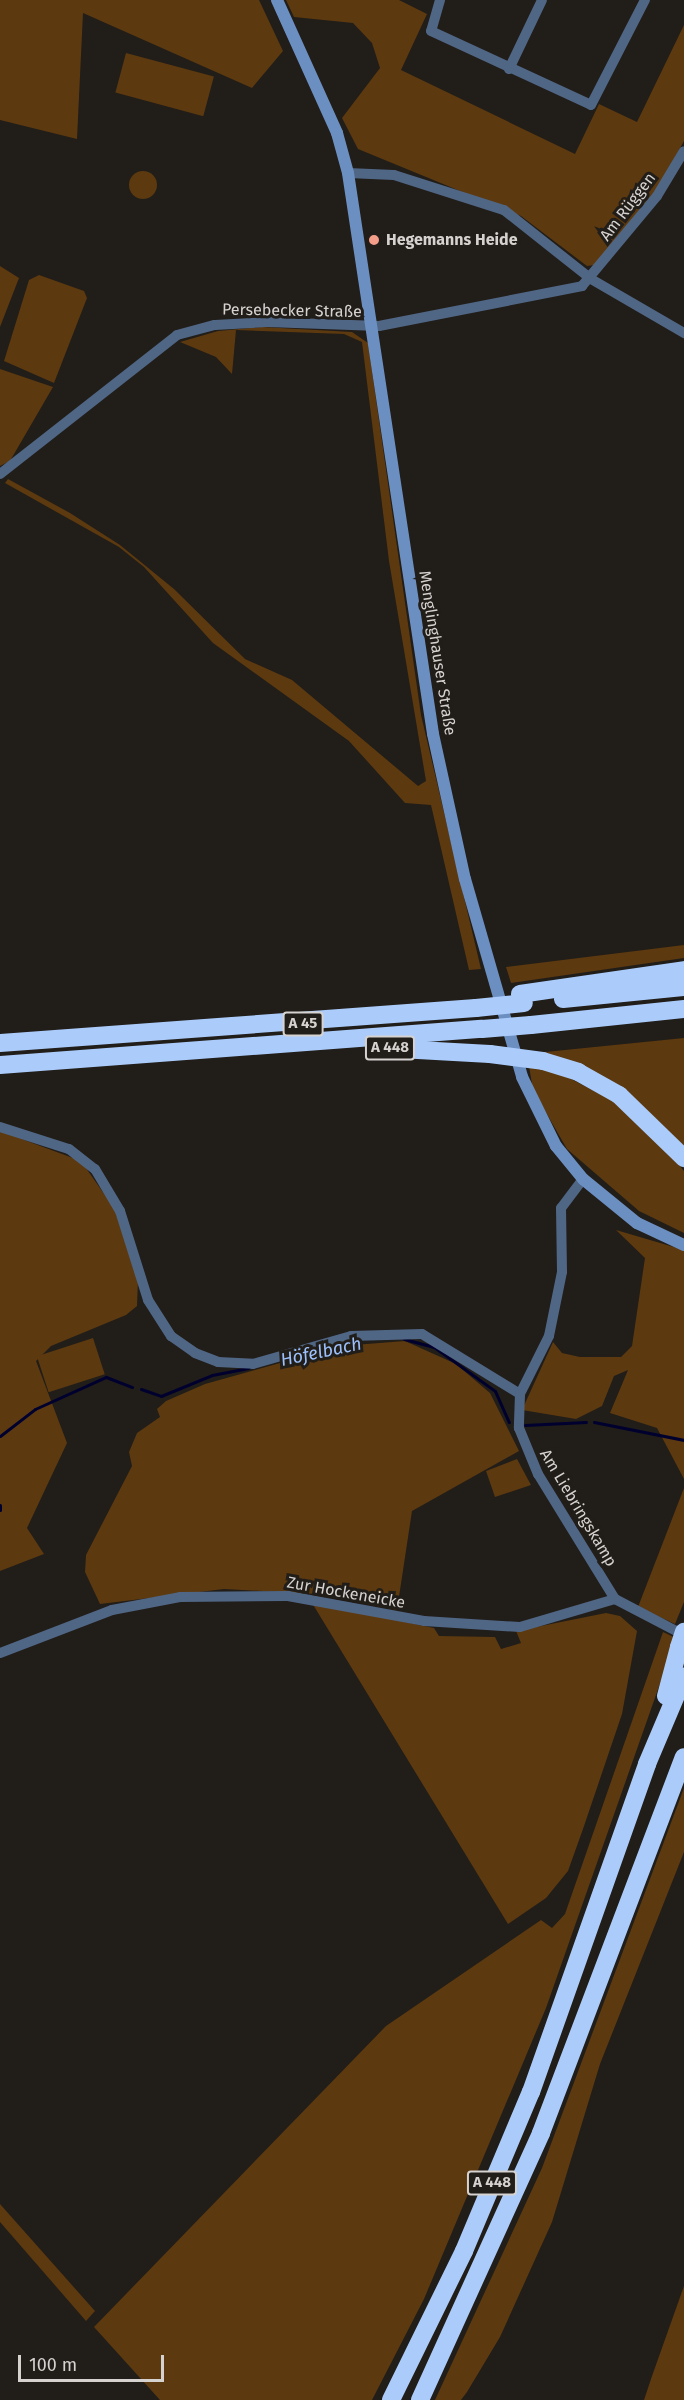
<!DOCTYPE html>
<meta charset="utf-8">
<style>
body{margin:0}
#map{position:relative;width:684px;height:2400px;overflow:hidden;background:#211d19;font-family:"Fira Sans",sans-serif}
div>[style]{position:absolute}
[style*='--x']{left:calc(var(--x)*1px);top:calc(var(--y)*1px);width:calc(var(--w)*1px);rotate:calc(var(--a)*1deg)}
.green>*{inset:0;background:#5c390f;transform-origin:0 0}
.round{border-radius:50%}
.stream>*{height:3px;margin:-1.5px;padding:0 1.5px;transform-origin:1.5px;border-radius:1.5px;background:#00002e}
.street>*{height:10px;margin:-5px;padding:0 5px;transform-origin:5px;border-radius:5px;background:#506685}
.secondary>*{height:12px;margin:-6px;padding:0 6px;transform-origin:6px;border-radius:6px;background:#6c8fc2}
.highway>*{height:18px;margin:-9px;padding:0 9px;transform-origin:9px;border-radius:9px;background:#abccfb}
.highway-bridge>*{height:18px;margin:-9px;padding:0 9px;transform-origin:9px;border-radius:9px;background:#abccfb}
.dots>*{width:16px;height:16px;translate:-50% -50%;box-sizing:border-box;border:3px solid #211d19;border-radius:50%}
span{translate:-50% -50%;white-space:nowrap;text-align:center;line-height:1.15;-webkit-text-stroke:6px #211d19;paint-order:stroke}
.shield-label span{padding:2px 4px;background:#211d19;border:2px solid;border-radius:4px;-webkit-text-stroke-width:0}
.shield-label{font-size:15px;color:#d5d2d0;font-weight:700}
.street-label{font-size:16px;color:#d5d2d0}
.poi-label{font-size:16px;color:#d5d2d0;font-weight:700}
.left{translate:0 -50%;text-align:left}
.water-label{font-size:18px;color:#9cc0fc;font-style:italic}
.scale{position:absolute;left:18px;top:2355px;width:146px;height:27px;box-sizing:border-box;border:3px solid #d5d2d0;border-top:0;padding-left:8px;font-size:18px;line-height:21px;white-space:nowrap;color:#d5d2d0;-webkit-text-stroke:4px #211d19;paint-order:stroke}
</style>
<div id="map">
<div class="green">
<div style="clip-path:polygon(0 0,259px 0,283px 51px,252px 88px,83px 13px,77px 139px,0 120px)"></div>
<div style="clip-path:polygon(286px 0,399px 0,427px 14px,401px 70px,575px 154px,599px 104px,637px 122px,684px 25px,684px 141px,659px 186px,595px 265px,587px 266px,521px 216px,358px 149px,342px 118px,380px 68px,372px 43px,353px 23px,294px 17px)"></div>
<div style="left:126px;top:53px;width:91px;height:41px;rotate:15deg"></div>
<div class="round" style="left:129px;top:171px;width:28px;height:28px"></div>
<div style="clip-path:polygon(0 266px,19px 278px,0 327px)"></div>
<div style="clip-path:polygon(39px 275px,84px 291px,87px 298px,54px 383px,4px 361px,29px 280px)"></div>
<div style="clip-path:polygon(262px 327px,352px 332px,368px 343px,421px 715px,481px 969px,469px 970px,431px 805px,405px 803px,349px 741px,213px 643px,144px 567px,119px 547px,5px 483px,8px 479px,70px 513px,120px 545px,174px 589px,245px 659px,292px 680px,418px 786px,426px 781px,389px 561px,362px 342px,344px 334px,236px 330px,232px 374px,216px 357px,180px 342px,218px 331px)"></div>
<div style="clip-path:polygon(0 369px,53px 387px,10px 461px,0 466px)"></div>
<div style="clip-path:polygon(684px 945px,684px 958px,511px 983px,506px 967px)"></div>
<div style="clip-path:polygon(684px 1038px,684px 1147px,621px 1088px,535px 1053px)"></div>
<div style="clip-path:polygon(529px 1066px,560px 1073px,626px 1108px,655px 1135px,684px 1171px,684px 1233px,639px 1211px,567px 1149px,533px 1090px)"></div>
<div style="clip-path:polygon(0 1131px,81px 1161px,114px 1208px,138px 1280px,137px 1306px,126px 1315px,51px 1346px,36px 1361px,67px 1443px,27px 1528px,44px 1554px,0 1571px)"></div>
<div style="clip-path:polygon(616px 1230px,684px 1250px,684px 1479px,657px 1428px,610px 1413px,628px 1370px,614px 1376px,602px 1406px,576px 1419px,522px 1410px,553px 1342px,562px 1353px,580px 1357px,621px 1357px,632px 1346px,645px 1258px)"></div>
<div style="left:93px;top:1338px;width:38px;height:59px;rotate:72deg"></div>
<div style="clip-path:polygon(405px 1341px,456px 1364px,490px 1393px,519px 1451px,412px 1511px,397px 1610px,317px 1594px,224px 1589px,100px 1604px,85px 1572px,86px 1555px,132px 1466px,129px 1452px,137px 1433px,160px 1417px,157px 1409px,166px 1401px,205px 1384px,341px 1346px)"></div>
<div style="clip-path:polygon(517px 1459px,531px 1485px,495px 1497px,486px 1471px)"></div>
<div style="clip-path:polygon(684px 1488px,684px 1602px,675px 1624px,638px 1607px)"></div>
<div style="clip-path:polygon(312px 1603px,434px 1628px,439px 1636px,495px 1637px,501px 1649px,521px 1643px,516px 1631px,606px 1613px,620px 1616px,637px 1631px,622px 1714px,583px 1829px,568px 1871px,546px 1898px,508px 1924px)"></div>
<div style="clip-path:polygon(663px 1632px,676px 1638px,546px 2008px,424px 2299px,372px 2400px,160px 2400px,94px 2327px,386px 2026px,541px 1920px,552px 1928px,565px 1914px)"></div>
<div style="clip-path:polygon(684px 1788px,684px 1852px,600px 2064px,552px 2222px,500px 2337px,467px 2392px,461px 2400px,435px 2400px,542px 2168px)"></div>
<div style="clip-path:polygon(0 2204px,95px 2311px,86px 2321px,0 2222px)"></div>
<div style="clip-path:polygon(684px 2286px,684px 2400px,644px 2400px,652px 2376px)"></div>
</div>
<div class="stream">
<div style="--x:404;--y:1339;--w:31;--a:15"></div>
<div style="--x:434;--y:1347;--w:75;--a:35.8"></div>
<div style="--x:495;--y:1391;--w:34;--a:66"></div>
<div style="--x:344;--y:1343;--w:15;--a:-8"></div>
<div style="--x:141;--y:1389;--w:21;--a:19"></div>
<div style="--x:161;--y:1396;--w:55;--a:-22.4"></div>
<div style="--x:212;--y:1375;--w:37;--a:-11"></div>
<div style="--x:594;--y:1422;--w:92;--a:11.3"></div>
<div style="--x:525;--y:1425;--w:61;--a:-2.8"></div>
<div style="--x:0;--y:1436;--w:44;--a:-37.6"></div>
<div style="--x:35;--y:1409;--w:78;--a:-24.3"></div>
<div style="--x:106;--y:1377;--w:28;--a:21"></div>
<div style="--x:0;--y:1505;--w:5;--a:90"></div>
</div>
<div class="street">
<div style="--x:440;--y:0;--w:32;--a:106"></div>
<div style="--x:431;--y:31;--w:176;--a:24.8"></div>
<div style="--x:591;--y:105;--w:118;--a:-62.8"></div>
<div style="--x:509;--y:69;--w:76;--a:-64.4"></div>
<div style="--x:348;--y:173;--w:46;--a:2.5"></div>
<div style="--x:394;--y:175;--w:115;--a:17.7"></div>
<div style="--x:504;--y:210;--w:111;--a:38.4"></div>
<div style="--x:591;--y:279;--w:108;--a:30.1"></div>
<div style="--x:0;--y:474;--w:225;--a:-38.1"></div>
<div style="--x:177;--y:335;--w:39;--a:-15"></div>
<div style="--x:215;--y:325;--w:52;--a:-3.3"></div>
<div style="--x:267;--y:322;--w:112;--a:2"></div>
<div style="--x:379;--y:326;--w:207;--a:-11.1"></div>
<div style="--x:582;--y:286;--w:117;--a:-50.2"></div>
<div style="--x:657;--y:196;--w:52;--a:-59"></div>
<div style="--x:0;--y:1127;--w:72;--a:17.7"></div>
<div style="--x:69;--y:1149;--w:33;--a:38"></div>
<div style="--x:95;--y:1169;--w:49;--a:59.2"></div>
<div style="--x:120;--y:1211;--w:93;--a:72.5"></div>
<div style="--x:148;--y:1300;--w:43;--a:57.4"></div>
<div style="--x:171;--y:1336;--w:29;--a:35"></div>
<div style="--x:195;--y:1353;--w:25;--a:21"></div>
<div style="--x:218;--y:1362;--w:35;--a:3"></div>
<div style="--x:253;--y:1364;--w:102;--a:-15.9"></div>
<div style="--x:351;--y:1336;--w:71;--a:-1.6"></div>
<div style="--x:422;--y:1334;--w:115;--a:31.5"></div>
<div style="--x:583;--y:1179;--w:36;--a:127"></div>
<div style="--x:561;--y:1208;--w:64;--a:89.1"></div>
<div style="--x:562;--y:1272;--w:65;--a:101.5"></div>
<div style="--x:549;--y:1336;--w:65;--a:116.6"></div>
<div style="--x:520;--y:1394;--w:34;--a:92"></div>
<div style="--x:519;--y:1428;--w:50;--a:67.6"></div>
<div style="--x:538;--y:1474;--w:147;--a:58.4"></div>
<div style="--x:615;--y:1599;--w:78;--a:27.6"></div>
<div style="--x:0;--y:1653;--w:120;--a:-21"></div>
<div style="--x:112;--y:1610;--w:69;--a:-10.8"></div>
<div style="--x:180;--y:1597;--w:108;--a:-0.5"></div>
<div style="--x:288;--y:1596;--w:138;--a:10.4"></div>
<div style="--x:424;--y:1621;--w:96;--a:3.6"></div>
<div style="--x:520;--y:1627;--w:99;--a:-16.4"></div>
</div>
<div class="secondary">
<div style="--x:277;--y:0;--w:146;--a:65.7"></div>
<div style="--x:337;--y:133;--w:41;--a:74.6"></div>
<div style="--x:348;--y:173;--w:567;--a:81.38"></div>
<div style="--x:433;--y:734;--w:148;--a:77.6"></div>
<div style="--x:465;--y:879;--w:206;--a:73.9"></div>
<div style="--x:522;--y:1077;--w:77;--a:63.8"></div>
<div style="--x:556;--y:1146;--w:43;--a:50.7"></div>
<div style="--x:583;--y:1179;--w:70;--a:39.2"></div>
<div style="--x:637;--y:1223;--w:52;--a:25.1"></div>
</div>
<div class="highway">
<div style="--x:520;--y:994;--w:166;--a:-8.3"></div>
<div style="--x:563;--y:999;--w:122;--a:-5.7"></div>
<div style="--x:531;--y:1025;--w:154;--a:-6"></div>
<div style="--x:0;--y:1043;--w:477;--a:-4.2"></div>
<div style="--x:382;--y:1048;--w:108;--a:3.2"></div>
<div style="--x:543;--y:1061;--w:37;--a:17"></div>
<div style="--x:578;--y:1072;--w:47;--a:29.3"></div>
<div style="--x:619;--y:1095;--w:91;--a:44.1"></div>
<div style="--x:0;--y:1065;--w:483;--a:-4.3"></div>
<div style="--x:666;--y:1696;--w:51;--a:-75.1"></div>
<div style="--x:391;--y:2400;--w:166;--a:-63.9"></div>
<div style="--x:464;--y:2251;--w:173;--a:-67.2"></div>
<div style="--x:531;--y:2092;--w:348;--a:-70.5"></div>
<div style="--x:647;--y:1764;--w:95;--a:-67"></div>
<div style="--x:420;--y:2400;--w:293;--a:-65.6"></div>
<div style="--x:541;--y:2133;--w:402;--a:-69.2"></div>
</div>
<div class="highway-bridge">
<div style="--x:476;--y:1008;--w:48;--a:-5.9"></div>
<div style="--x:482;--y:1029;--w:49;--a:-4.7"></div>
<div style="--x:490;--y:1054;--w:53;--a:7.5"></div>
<div style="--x:679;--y:1647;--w:16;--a:-72"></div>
</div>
<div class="dots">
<div style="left:374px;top:240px;background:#f49e8a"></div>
</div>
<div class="shield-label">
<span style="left:303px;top:1024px">A 45</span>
<span style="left:390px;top:1048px">A 448</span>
<span style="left:492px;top:2183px">A 448</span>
</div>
<div class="street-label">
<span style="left:628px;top:207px;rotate:-53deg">Am Rüggen</span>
<span style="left:292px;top:311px;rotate:1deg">Persebecker Straße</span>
<span style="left:437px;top:653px;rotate:81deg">Menglinghauser Straße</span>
<span style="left:578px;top:1508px;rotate:59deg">Am Liebringskamp</span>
<span style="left:346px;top:1593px;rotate:10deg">Zur Hockeneicke</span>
</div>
<div class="poi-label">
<span class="left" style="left:386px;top:240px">Hegemanns Heide</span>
</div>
<div class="water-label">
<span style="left:321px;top:1352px;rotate:-12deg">Höfelbach</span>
</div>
<div class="scale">100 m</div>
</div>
